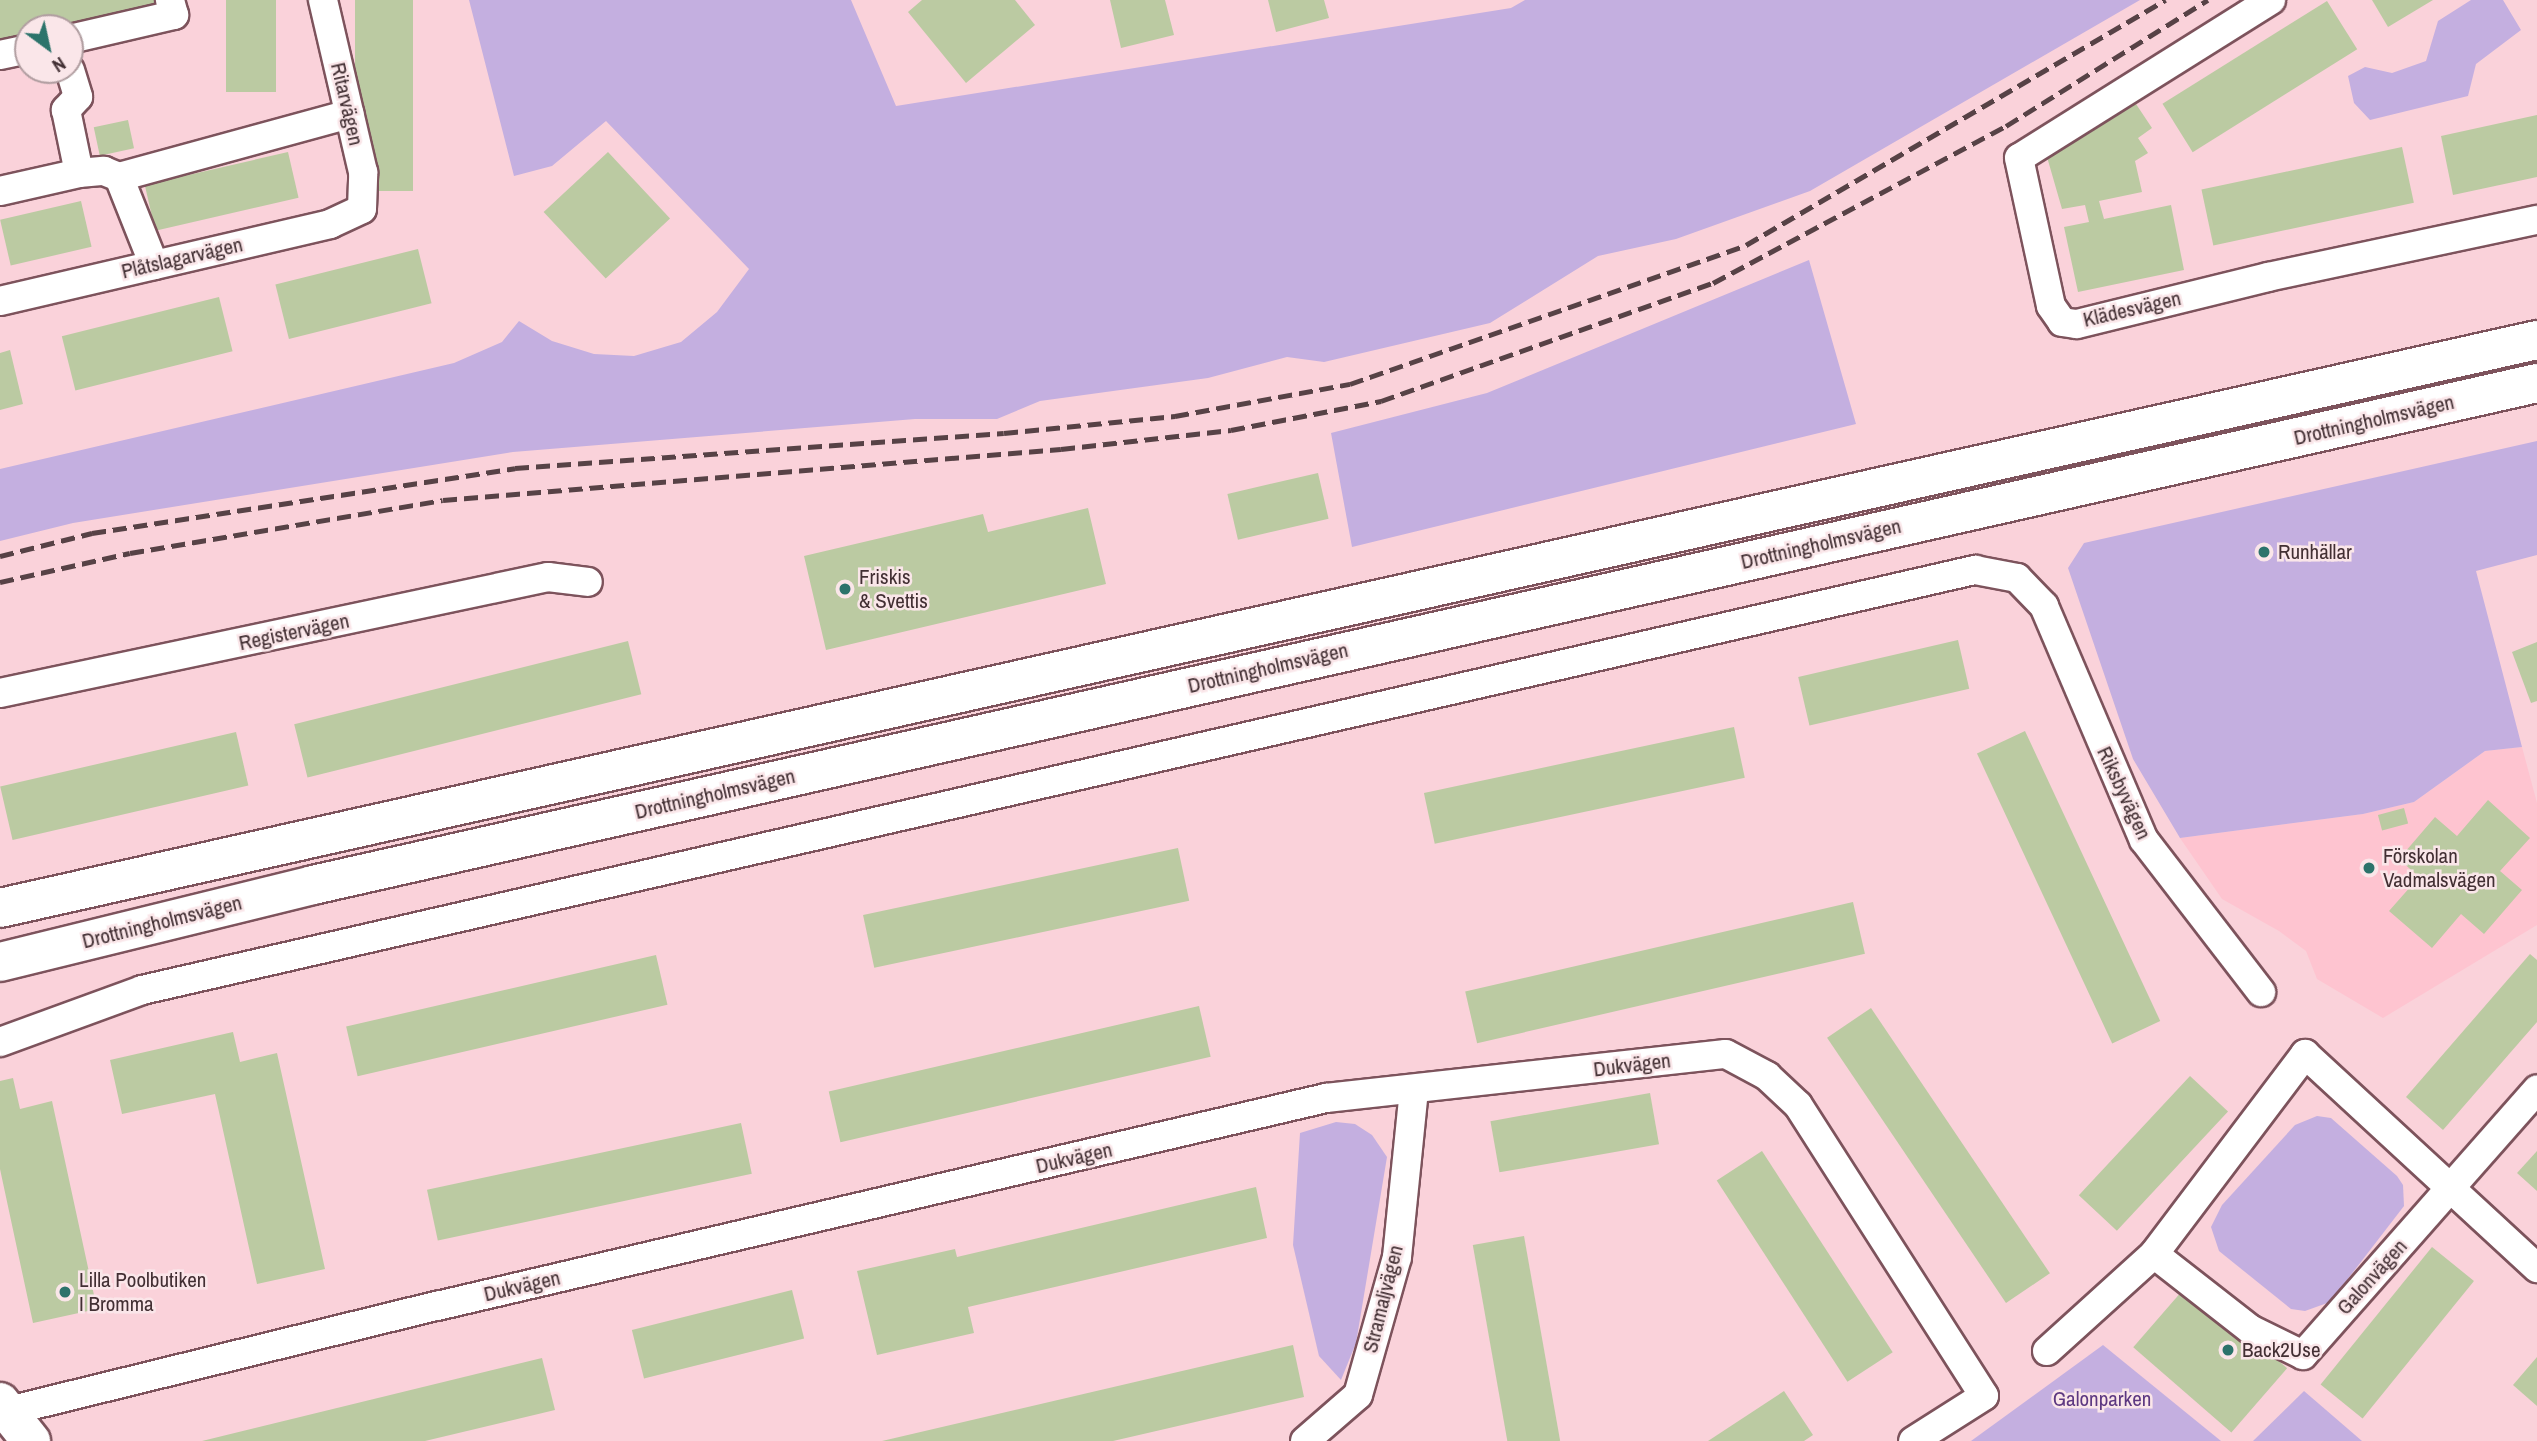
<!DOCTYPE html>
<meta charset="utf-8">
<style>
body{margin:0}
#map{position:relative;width:2537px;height:1441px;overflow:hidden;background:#fad2da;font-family:"Archivo Narrow",sans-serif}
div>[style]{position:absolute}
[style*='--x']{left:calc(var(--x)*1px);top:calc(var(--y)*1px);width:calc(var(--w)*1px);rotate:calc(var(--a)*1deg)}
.built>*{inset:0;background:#fec4d0}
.green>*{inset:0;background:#c4afe0}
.building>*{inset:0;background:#bbcaa2;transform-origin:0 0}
.roads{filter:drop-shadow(2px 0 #7d535c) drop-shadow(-2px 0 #7d535c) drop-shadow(0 2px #7d535c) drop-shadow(0 -2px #7d535c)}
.street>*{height:28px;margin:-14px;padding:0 14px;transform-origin:14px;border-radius:14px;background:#fff}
.secondary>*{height:38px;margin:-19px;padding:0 19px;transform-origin:19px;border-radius:19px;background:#fff}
.rail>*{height:5px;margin-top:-2.5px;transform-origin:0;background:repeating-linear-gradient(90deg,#574246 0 14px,transparent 0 21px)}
.dots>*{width:19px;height:19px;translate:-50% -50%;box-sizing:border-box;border:4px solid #fae6e9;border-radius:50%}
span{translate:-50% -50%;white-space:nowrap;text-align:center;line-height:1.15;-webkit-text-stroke:5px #fae6e9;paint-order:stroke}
.street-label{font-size:21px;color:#422f33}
.poi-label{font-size:21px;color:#422f33}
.left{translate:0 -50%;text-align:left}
.park-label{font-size:21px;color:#5d3881}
.north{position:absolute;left:14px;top:14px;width:70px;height:70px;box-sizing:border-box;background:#fae6e9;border:2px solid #b09da0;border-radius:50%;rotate:147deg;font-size:19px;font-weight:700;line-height:28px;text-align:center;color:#422f33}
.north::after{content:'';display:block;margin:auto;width:24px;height:32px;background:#2c736b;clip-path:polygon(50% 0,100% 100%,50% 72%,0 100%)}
</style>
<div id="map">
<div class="built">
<div style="clip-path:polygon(2522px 747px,2537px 803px,2537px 925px,2383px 1018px,2317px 979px,2306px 951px,2279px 931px,2222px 899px,2180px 838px,2363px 814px,2414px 802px,2485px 751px)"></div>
</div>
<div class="green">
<div style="clip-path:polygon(469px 0,851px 0,896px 106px,1511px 8px,1525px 0,2140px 0,1810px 191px,1676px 239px,1598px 256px,1490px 323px,1324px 362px,1287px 357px,1208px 378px,1040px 401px,997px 419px,915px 419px,513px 452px,73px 523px,0 541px,0 469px,454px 363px,502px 342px,519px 321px,552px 341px,594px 354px,634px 356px,681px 342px,717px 312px,749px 269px,606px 121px,552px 166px,514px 176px)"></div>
<div style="clip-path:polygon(2471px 0,2503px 0,2521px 30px,2476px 64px,2468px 96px,2370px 120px,2354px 103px,2348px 76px,2365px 67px,2392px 73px,2426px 61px,2438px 21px)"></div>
<div style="clip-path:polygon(1809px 260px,1856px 424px,1352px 547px,1331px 433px,1487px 393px)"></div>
<div style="clip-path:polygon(2537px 441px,2537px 555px,2476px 571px,2522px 747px,2485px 751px,2414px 802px,2363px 814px,2180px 838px,2133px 759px,2068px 568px,2084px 543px)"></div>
<div style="clip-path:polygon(2317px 1116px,2331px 1118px,2397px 1176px,2403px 1185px,2404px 1206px,2330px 1302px,2305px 1311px,2291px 1309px,2219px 1251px,2211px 1227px,2222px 1205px,2295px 1125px)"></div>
<div style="clip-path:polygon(1336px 1122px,1355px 1124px,1372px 1135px,1387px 1157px,1356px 1343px,1341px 1380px,1319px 1356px,1293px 1245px,1300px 1133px)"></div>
<div style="clip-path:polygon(2103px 1345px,2221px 1441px,1971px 1441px)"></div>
<div style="clip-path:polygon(2304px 1391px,2362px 1441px,2253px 1441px)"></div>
</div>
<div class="building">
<div style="clip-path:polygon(0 0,159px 0,160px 4px,62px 28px,28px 28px,28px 36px,0 43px)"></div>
<div style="left:226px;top:0;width:50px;height:92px"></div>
<div style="left:355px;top:0;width:58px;height:191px"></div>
<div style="clip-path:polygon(922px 0,1015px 0,1035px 25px,966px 83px,908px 12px)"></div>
<div style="clip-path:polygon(1110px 0,1165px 0,1174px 35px,1121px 48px)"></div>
<div style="clip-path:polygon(1268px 0,1324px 0,1329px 18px,1276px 32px)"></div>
<div style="clip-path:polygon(2372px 0,2433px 0,2388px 27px)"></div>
<div style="left:2327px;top:1px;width:57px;height:194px;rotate:58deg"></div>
<div style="clip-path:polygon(2136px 104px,2152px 128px,2138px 138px,2148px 153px,2135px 161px,2142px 192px,2099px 201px,2104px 219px,2171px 205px,2184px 270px,2078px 292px,2064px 227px,2089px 222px,2085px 205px,2062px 209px,2047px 157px)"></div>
<div style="clip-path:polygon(2537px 115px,2537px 177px,2453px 195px,2441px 136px)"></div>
<div style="left:128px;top:120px;width:29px;height:35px;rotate:78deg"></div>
<div style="left:2402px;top:147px;width:57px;height:205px;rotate:78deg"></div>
<div style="left:288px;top:152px;width:47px;height:147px;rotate:77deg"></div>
<div style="left:608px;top:152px;width:91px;height:88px;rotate:47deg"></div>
<div style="left:81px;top:201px;width:47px;height:83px;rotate:77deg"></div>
<div style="left:418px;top:249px;width:56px;height:147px;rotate:76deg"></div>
<div style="left:219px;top:297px;width:56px;height:162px;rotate:76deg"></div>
<div style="clip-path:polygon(10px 350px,23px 404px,0 410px,0 353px)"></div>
<div style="left:1318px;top:473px;width:47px;height:93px;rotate:77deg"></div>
<div style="clip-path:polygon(1088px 508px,1106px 584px,826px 650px,804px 556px,983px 514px,988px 532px)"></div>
<div style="left:1958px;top:640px;width:50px;height:164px;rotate:77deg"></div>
<div style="left:628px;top:641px;width:55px;height:344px;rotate:76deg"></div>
<div style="clip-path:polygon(2537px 642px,2537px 701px,2531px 703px,2512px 652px)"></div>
<div style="left:1734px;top:727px;width:52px;height:317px;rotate:78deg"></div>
<div style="left:2025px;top:731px;width:320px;height:53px;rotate:65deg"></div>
<div style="left:236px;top:732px;width:55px;height:242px;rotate:77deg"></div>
<div style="clip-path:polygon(2488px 800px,2530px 838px,2500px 871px,2522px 890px,2484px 934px,2461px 914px,2432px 948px,2389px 911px,2419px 877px,2399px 859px,2435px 817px,2457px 836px)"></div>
<div style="left:2404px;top:808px;width:16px;height:27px;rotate:75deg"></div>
<div style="left:1178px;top:848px;width:54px;height:322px;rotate:78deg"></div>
<div style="left:1853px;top:902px;width:53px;height:398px;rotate:77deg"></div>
<div style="clip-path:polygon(2530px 954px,2537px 960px,2537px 1022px,2443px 1130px,2406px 1097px)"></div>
<div style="left:656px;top:955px;width:51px;height:318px;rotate:77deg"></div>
<div style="left:1199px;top:1006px;width:52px;height:380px;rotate:77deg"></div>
<div style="left:1871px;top:1008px;width:320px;height:53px;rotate:56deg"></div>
<div style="clip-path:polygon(233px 1032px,240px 1062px,277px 1053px,325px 1269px,257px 1284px,215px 1094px,122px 1114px,110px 1060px)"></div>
<div style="left:2190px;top:1076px;width:52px;height:163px;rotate:43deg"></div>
<div style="clip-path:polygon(13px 1078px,20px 1109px,52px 1101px,97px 1309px,33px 1323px,0 1169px,0 1081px)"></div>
<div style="left:1650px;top:1093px;width:52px;height:162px;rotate:80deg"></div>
<div style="left:741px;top:1123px;width:52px;height:321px;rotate:78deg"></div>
<div style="left:1762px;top:1151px;width:240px;height:54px;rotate:57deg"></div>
<div style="clip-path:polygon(2537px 1151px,2537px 1191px,2517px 1173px)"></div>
<div style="clip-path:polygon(1256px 1187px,1267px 1238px,968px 1307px,974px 1333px,877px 1355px,857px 1271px,955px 1249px,957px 1257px)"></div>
<div style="left:1524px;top:1236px;width:208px;height:52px;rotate:80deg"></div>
<div style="left:2432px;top:1247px;width:54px;height:177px;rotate:39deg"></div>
<div style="left:2189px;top:1283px;width:130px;height:85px;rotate:41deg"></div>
<div style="left:792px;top:1290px;width:50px;height:165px;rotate:76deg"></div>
<div style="clip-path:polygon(1293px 1345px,1304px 1397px,1113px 1441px,882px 1441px)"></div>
<div style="clip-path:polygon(2537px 1357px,2537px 1406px,2513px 1385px)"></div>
<div style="clip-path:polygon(542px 1358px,555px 1410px,425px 1441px,202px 1441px)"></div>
<div style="clip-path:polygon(1784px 1391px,1813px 1435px,1804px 1441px,1708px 1441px)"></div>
</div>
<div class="roads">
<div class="street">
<div style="--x:2271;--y:0;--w:297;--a:147.9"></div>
<div style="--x:2019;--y:158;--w:151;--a:77.8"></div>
<div style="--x:2051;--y:306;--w:19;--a:55"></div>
<div style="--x:2062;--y:322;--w:15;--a:8"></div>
<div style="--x:2077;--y:324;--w:197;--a:-13.8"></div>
<div style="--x:2268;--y:277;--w:275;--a:-12"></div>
<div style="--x:70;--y:39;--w:107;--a:-13"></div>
<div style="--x:174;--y:15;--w:16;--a:-105"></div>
<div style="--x:0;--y:55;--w:29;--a:-12"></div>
<div style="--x:70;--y:70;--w:28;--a:73"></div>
<div style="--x:78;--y:97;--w:18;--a:133"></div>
<div style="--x:66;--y:110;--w:64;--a:78.3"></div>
<div style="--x:119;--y:177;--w:239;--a:-15.3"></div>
<div style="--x:0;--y:191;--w:81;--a:-12.8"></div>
<div style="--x:79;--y:173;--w:25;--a:-5"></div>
<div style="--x:104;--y:171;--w:16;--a:22"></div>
<div style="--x:119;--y:177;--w:95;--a:68.3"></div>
<div style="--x:0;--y:301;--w:339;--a:-13.1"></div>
<div style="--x:330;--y:224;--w:35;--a:-25"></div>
<div style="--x:362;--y:209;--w:37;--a:-88"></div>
<div style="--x:363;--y:172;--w:177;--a:-103.1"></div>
<div style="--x:0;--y:693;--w:560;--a:-11.95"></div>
<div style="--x:548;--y:577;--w:40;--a:7.1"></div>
<div style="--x:0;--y:1042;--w:151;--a:-20.1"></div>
<div style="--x:142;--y:990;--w:1881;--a:-12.91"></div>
<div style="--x:1975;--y:570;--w:43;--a:10.8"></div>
<div style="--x:2017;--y:578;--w:39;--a:46"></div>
<div style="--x:2044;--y:606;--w:254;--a:66.9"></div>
<div style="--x:2144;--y:840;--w:192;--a:52.4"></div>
<div style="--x:2154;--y:1254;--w:251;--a:-52.9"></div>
<div style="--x:2305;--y:1054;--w:316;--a:42.7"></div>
<div style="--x:2047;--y:1351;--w:144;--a:-42.2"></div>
<div style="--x:2154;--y:1254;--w:122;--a:38"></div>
<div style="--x:2250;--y:1329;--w:59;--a:26.1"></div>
<div style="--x:2303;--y:1355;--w:354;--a:-48.6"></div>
<div style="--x:0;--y:1413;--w:450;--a:-13.8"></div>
<div style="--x:437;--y:1306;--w:913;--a:-13.17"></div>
<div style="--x:1326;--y:1098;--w:402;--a:-6.3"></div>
<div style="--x:1726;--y:1054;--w:47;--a:28.2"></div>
<div style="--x:1767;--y:1076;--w:42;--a:43.1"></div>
<div style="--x:1798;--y:1105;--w:345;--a:57.4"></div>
<div style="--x:1984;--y:1396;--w:84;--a:147.6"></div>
<div style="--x:1305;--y:1441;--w:70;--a:-41"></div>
<div style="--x:1358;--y:1395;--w:143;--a:-74.2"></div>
<div style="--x:1397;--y:1257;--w:167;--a:-84.2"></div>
</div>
<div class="secondary">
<div style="--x:0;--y:908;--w:2600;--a:-12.62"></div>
<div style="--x:0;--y:962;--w:322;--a:-13.8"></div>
<div style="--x:313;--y:885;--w:2280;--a:-12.72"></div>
<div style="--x:0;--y:1402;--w:50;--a:51.5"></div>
</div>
</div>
<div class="rail">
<div style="--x:0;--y:556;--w:95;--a:-14"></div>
<div style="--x:92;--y:533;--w:428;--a:-8.7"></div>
<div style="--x:515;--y:468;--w:490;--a:-4.1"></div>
<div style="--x:1004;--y:433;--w:172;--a:-5.7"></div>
<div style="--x:1175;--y:416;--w:178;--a:-10.4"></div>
<div style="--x:1350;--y:384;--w:420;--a:-19.3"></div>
<div style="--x:1746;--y:245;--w:486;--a:-30.3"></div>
<div style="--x:0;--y:582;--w:133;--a:-12.6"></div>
<div style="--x:130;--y:553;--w:317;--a:-9.6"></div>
<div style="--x:443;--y:500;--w:620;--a:-4.72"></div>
<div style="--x:1061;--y:449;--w:171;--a:-6.4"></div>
<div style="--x:1231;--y:430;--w:153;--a:-10.9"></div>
<div style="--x:1381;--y:401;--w:352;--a:-19.6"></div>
<div style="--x:1713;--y:283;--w:332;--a:-28.2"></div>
<div style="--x:2006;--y:126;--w:238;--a:-32"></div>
</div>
<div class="dots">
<div style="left:2264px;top:552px;background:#2c736b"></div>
<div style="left:845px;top:589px;background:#2c736b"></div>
<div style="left:2369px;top:868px;background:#2c736b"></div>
<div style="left:65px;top:1292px;background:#2c736b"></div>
<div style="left:2228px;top:1350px;background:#2c736b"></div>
</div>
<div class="street-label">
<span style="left:347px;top:104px;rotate:77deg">Ritarvägen</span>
<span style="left:182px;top:258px;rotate:-13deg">Plåtslagarvägen</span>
<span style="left:2132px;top:309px;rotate:-13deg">Klädesvägen</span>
<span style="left:2374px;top:420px;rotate:-13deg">Drottningholmsvägen</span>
<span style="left:1821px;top:544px;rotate:-13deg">Drottningholmsvägen</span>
<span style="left:294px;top:632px;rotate:-12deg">Registervägen</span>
<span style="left:1268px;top:668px;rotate:-13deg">Drottningholmsvägen</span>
<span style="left:2124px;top:793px;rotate:65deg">Riksbyvägen</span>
<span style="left:715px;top:794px;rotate:-13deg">Drottningholmsvägen</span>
<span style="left:162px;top:922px;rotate:-14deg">Drottningholmsvägen</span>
<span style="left:1632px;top:1065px;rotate:-7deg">Dukvägen</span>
<span style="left:1074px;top:1158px;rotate:-13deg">Dukvägen</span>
<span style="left:2372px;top:1277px;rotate:-48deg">Galonvägen</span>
<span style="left:522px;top:1286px;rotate:-13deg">Dukvägen</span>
<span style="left:1383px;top:1299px;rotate:-76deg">Stramaljvägen</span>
</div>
<div class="poi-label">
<span class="left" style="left:2278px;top:552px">Runhällar</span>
<span class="left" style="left:859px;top:589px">Friskis<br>&amp; Svettis</span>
<span class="left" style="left:2383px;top:868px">Förskolan<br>Vadmalsvägen</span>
<span class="left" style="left:79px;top:1292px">Lilla Poolbutiken<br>I Bromma</span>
<span class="left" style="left:2242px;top:1350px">Back2Use</span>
</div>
<div class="park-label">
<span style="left:2102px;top:1399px">Galonparken</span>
</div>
<div class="north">N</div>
</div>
